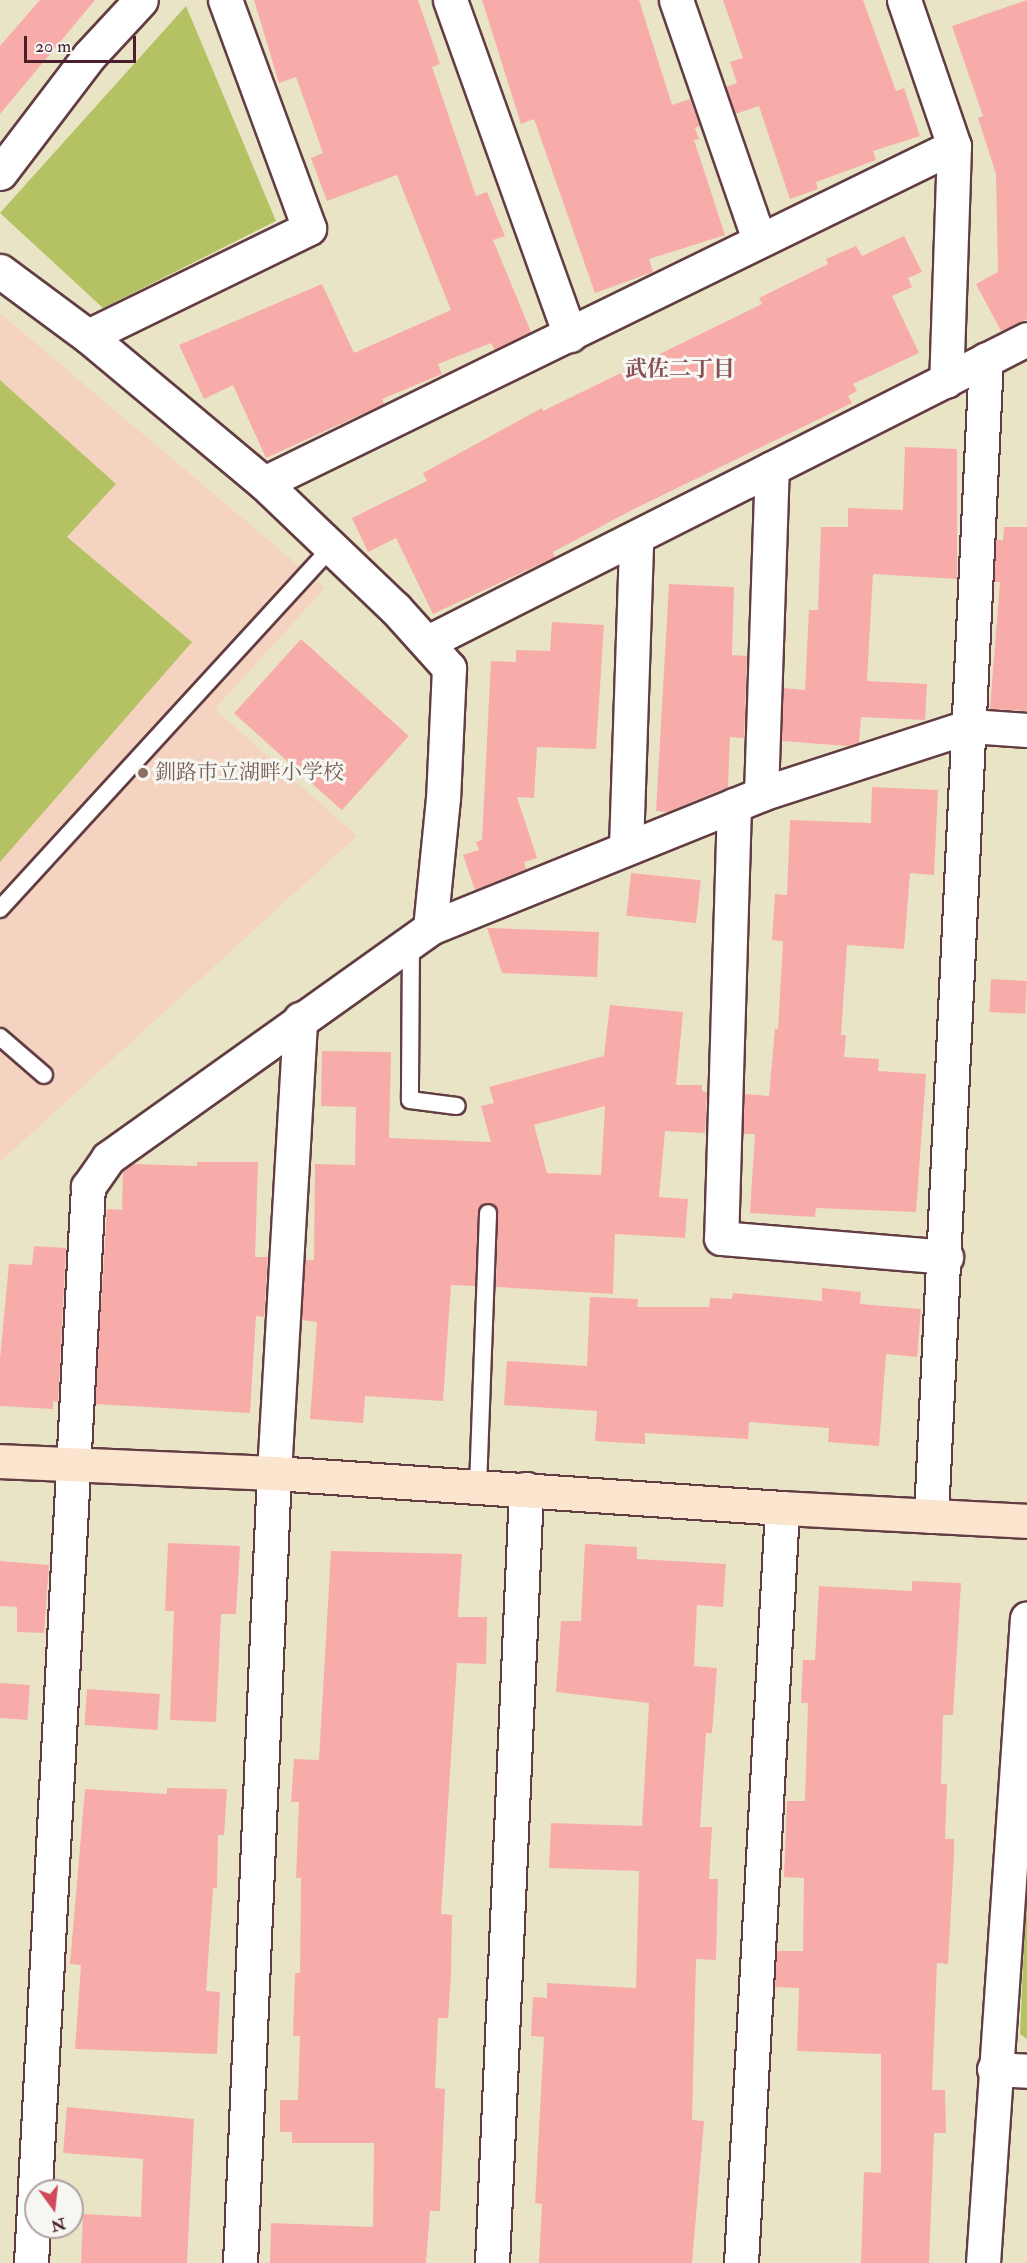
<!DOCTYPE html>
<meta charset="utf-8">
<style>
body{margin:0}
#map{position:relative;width:1027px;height:2263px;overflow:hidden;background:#eae4c7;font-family:"IM FELL Double Pica","Noto Serif JP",serif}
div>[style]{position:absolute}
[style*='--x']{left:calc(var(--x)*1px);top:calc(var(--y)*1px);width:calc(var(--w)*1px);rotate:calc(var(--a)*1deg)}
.built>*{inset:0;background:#f5d3c1}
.green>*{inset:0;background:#b4c264}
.building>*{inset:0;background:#f7aca9;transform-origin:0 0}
.roads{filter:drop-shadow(2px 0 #623d42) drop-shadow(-2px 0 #623d42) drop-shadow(0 2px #623d42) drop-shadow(0 -2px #623d42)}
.lane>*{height:16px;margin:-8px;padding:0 8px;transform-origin:8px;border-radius:8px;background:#fff}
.street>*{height:33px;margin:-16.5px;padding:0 16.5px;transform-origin:16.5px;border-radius:16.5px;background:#fff}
.secondary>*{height:33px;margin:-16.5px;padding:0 16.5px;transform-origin:16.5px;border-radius:16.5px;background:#fce5cf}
.dots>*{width:16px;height:16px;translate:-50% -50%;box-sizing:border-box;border:3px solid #f6f6f2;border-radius:50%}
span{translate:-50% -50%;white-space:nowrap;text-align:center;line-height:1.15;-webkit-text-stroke:6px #f6f6f2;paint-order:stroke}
.education-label{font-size:21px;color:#785e54}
.left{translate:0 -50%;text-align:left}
.neighbourhood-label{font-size:22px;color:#875057;font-weight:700}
.north{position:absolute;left:24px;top:2179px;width:60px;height:60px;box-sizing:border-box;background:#f6f6f2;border:2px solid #b1a0a2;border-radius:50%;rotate:165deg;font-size:16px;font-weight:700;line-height:24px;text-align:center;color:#4a1f2b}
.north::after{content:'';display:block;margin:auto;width:21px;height:27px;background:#d1495b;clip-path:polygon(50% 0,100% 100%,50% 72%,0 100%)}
.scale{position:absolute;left:24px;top:36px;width:112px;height:27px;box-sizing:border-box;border:3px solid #4a1f2b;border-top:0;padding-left:8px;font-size:18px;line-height:21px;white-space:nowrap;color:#4a1f2b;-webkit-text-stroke:4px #f6f6f2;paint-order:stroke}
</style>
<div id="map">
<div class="built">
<div style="clip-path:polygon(0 313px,325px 588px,215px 709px,357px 836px,0 1162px)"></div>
</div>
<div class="green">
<div style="clip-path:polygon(186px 6px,276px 221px,103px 308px,0 213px)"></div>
<div style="clip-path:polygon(0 380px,116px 484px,67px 537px,192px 642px,0 862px)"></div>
<div style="clip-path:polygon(1027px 1877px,1027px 2039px,1020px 2034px)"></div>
</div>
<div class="building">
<div style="clip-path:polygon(40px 0,95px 0,0 114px,0 46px)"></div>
<div style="clip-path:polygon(254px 0,418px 0,440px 64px,432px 67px,476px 196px,487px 192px,505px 236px,493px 240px,531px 332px,495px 350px,491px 343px,438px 364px,442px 374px,382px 399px,384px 404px,266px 458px,233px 385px,204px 399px,179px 345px,322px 284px,354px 353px,451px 310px,397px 175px,327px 201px,311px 158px,323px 153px,296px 77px,279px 83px)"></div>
<div style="clip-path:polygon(482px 0,639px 0,672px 105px,690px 99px,700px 126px,695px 128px,699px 139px,694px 140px,725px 235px,649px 259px,653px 272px,595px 293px,534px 119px,521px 124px)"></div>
<div style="clip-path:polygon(723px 0,863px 0,896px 91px,904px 88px,920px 136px,873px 151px,876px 160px,816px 182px,818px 189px,790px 199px,759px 106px,735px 114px,726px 87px,737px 83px,730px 62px,743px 58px)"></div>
<div style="clip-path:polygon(1027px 0,1027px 319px,1001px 331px,976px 284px,998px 272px,996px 174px,978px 118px,983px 116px,952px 26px)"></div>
<div style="clip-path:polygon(904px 236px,922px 272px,908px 278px,912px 287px,892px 296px,919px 353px,853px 384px,857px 391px,848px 396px,852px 403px,632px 510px,553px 552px,555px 557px,433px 614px,396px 538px,368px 552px,352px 518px,427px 481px,423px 473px,542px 408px,543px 411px,762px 304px,759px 298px,828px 264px,826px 259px,856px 246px,862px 256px)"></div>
<div style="clip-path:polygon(905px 447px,957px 449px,957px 579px,873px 574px,867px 681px,927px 684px,925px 720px,861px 717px,859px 743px,847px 746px,782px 741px,783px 688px,805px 690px,809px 610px,818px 610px,821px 527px,848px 527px,848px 508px,903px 510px)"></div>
<div style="clip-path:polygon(1004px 527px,1027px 527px,1027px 711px,990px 709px,1000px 582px,994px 582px,996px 540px,1003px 540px)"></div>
<div style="clip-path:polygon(669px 584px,734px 587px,732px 655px,747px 656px,744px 738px,730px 737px,728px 787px,668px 812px,656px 811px)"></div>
<div style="clip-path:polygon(552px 622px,604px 625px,596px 749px,537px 747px,534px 798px,517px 797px,537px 858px,524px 862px,526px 869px,475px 890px,463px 855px,479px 850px,476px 842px,482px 840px,491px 661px,516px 662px,516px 650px,550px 651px)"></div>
<div style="left:301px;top:639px;width:145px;height:100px;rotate:42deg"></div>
<div style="clip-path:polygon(872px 787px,938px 790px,934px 875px,910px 873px,904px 949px,847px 945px,841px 1035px,846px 1035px,844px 1057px,879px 1059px,878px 1071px,926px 1074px,916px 1212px,816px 1208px,815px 1217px,750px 1213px,755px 1134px,743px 1134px,744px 1094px,769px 1096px,775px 1029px,778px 1029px,783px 941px,772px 940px,775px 894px,787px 895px,790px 820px,871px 823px)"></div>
<div style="left:631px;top:873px;width:70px;height:43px;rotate:6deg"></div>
<div style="clip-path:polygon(487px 928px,599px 932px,597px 977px,502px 973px)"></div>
<div style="left:991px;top:979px;width:36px;height:33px;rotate:3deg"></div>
<div style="clip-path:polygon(evenodd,610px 1005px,683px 1012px,676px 1085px,702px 1085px,702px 1091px,707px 1092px,705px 1133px,665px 1131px,659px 1197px,688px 1199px,685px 1238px,615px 1234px,613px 1294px,496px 1287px,498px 1213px,493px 1204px,484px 1204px,478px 1213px,475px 1286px,451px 1285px,443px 1401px,365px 1396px,363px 1423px,310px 1419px,317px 1322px,302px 1320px,305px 1260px,314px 1260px,315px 1164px,355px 1165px,356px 1107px,321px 1106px,322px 1051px,391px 1052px,389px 1138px,491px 1142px,481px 1106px,494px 1103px,489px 1087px,604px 1056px,610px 1005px,605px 1106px,601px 1175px,547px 1173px,534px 1125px,605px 1106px)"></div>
<div style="clip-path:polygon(197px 1162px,258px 1162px,255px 1257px,268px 1257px,264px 1317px,256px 1316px,250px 1413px,95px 1404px,107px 1209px,122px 1210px,123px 1170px,132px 1164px,197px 1166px)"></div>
<div style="clip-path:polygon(34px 1246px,66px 1248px,58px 1402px,53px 1401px,53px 1409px,0 1406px,0 1359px,9px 1264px,32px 1265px)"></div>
<div style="clip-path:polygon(822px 1288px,861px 1292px,860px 1304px,921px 1309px,917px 1357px,886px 1354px,879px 1446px,828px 1442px,829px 1428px,749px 1422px,748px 1439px,645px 1433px,645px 1444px,595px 1441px,597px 1411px,504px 1405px,507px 1361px,587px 1366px,590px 1297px,638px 1299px,637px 1307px,709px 1307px,710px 1298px,732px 1299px,733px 1293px,822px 1301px)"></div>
<div style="clip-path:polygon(168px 1543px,240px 1546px,236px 1614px,221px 1614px,216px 1722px,170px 1720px,174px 1611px,165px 1611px)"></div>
<div style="clip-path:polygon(585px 1544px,637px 1547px,637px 1559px,726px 1564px,723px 1607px,697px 1605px,694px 1666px,717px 1668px,712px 1733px,706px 1733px,700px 1827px,712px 1827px,709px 1879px,718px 1879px,716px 1960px,696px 1959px,692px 2120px,704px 2121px,692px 2263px,539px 2263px,542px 2204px,535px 2203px,544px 2037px,531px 2036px,533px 1997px,547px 1998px,547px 1983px,636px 1988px,639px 1871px,549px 1868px,551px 1823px,642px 1826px,649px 1703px,556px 1692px,561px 1621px,581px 1621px)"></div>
<div style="clip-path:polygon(331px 1551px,462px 1554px,458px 1617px,487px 1617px,486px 1664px,457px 1663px,441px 1914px,452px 1915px,451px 1975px,448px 2018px,438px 2018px,435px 2088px,445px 2089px,440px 2211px,430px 2211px,426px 2263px,270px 2263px,271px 2223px,373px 2227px,374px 2143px,292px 2143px,292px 2132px,280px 2132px,280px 2100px,298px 2100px,300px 2036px,293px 2036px,295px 1973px,300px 1973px,301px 1878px,296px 1878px,299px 1802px,291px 1802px,294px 1759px,319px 1760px)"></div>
<div style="clip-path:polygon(0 1561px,49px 1565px,44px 1633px,17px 1632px,17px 1607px,0 1606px)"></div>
<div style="clip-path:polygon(912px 1581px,961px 1583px,953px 1715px,943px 1715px,941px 1784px,947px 1784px,945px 1839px,954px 1839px,954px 1855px,948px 1964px,937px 1963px,932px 2090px,945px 2090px,946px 2133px,934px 2133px,929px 2263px,861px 2263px,864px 2172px,881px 2173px,881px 2054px,797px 2051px,799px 1988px,775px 1987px,777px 1951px,803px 1951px,804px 1878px,784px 1877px,787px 1801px,805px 1801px,808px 1703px,801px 1703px,803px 1660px,815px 1660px,819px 1586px,912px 1591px)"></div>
<div style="left:0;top:1683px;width:30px;height:35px;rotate:4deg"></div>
<div style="left:87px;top:1689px;width:73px;height:36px;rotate:4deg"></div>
<div style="clip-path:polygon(167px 1788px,227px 1789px,224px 1835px,218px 1835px,217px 1888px,213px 1888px,206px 1991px,220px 1992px,217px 2054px,75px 2049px,81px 1965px,70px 1964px,85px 1789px,167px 1794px)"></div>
<div style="clip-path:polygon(67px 2107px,194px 2119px,187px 2263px,81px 2263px,83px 2214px,141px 2217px,143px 2159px,63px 2153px)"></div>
</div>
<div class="roads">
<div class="lane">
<div style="--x:0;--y:909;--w:488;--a:-47.5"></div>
<div style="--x:411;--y:942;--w:158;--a:90.4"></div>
<div style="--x:410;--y:1100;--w:47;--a:7.3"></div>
<div style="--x:0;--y:1037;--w:58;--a:40.8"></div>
<div style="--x:478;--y:1487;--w:274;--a:-87.9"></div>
</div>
<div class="street">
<div style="--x:450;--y:0;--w:356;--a:70.3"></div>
<div style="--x:676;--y:0;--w:254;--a:70.9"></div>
<div style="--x:904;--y:0;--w:154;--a:71.1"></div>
<div style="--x:954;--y:146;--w:235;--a:91.9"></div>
<div style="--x:0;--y:173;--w:147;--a:-52.7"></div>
<div style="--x:89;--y:56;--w:76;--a:-47.1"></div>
<div style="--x:0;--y:271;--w:109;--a:36.5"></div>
<div style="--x:88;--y:336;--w:229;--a:39.9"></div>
<div style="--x:264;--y:483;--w:181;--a:43.7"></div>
<div style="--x:395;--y:608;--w:81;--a:48"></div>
<div style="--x:449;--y:668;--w:130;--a:92.6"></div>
<div style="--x:443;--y:798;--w:131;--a:95.7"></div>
<div style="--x:88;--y:336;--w:246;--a:-26"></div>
<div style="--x:309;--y:228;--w:243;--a:-110.2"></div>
<div style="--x:264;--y:483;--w:768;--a:-26.03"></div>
<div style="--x:428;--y:642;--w:671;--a:-26.83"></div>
<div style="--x:761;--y:794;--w:326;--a:-88.1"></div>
<div style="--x:734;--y:805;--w:433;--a:91.7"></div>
<div style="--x:721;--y:1238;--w:226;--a:4.8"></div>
<div style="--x:626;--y:847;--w:308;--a:-88.1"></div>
<div style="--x:931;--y:1516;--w:1158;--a:-87.28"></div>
<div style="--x:994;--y:2069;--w:33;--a:3"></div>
<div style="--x:31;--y:2263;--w:1078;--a:-86.97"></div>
<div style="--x:88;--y:1187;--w:35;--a:-55"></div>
<div style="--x:108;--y:1158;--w:396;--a:-35.5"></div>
<div style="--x:430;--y:928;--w:357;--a:-22"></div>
<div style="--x:761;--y:794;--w:220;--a:-18"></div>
<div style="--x:970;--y:726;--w:57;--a:4"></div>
<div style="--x:240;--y:2263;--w:791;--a:-87.54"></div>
<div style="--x:274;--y:1473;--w:455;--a:-86.7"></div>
<div style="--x:492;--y:2263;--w:775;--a:-87.48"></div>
<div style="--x:741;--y:2263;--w:756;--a:-86.89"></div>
<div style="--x:983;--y:2263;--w:646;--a:-86.1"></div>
</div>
<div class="secondary">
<div style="--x:0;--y:1461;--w:274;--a:2.5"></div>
<div style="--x:274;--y:1473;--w:509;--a:3.94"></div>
<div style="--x:782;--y:1508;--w:245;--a:3"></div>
</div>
</div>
<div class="dots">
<div style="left:143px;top:773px;background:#8d6e63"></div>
</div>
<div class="education-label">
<span class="left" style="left:155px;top:773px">釧路市立湖畔小学校</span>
</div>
<div class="neighbourhood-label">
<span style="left:680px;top:370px">武佐二丁目</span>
</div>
<div class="north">N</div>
<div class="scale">20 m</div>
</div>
